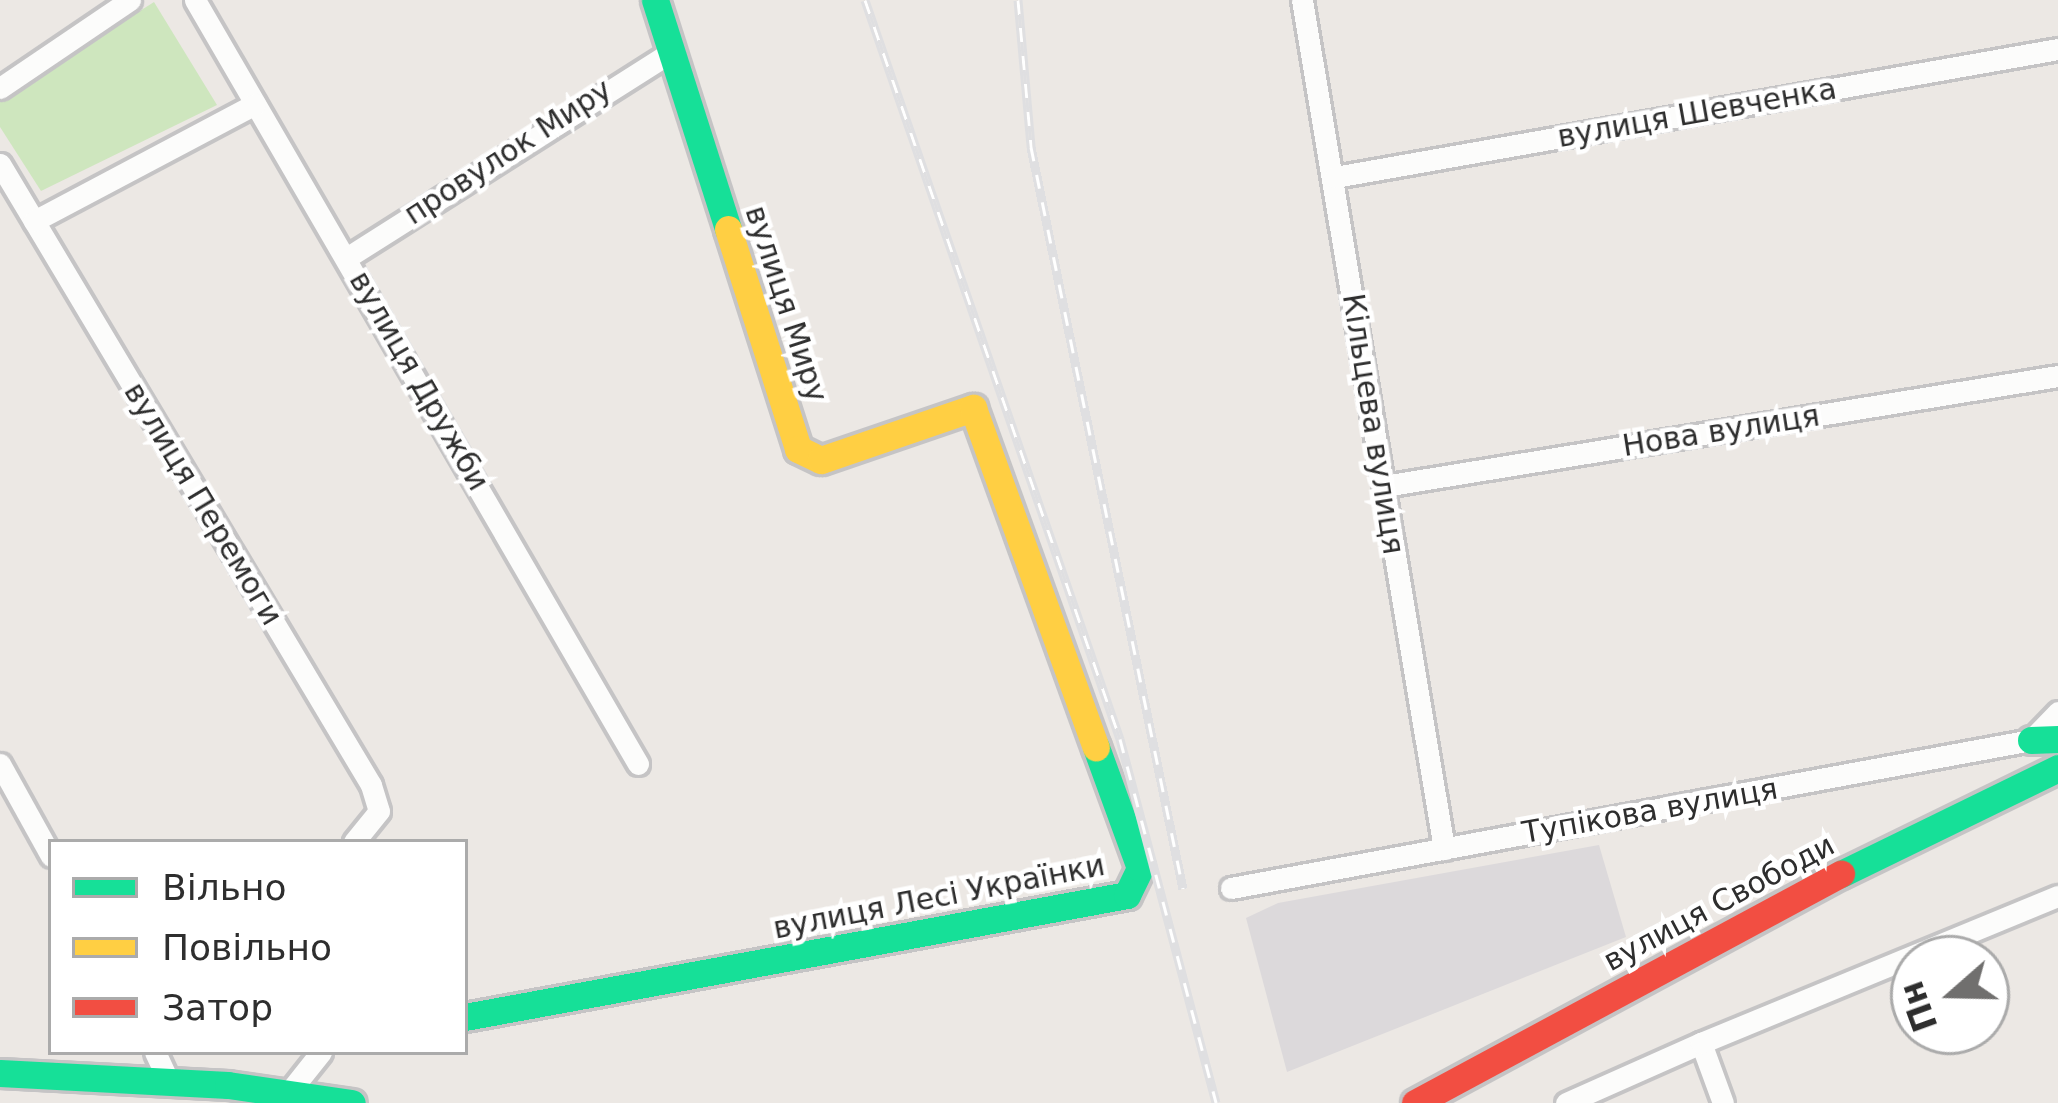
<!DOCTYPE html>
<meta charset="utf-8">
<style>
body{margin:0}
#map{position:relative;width:2058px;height:1103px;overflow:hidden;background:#ece8e4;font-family:"DejaVu Sans",sans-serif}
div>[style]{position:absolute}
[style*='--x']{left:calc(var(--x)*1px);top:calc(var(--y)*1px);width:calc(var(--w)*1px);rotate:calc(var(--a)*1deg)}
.industrial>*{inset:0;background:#dcd9db}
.green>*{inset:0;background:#cee6be}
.roads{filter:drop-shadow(3px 0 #c5c4c5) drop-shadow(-3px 0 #c5c4c5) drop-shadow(0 3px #c5c4c5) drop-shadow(0 -3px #c5c4c5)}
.street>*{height:21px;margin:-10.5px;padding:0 10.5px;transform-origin:10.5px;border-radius:10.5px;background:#fcfcfb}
.fast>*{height:27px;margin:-13.5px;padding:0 13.5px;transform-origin:13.5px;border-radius:13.5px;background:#16e098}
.slow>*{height:27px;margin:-13.5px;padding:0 13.5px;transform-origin:13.5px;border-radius:13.5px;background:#ffcf43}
.jam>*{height:27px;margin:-13.5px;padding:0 13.5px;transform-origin:13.5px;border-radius:13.5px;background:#f24e42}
.rail>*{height:9px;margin-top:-4.5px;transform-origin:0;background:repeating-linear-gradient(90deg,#fff 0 14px,#dfdfe1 0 28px);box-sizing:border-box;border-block:3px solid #dfdfe1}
span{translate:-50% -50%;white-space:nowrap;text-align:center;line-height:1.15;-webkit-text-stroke:9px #fff;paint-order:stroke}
.street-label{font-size:30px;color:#2e2e2e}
.legend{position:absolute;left:48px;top:839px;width:420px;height:216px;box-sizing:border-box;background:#fff;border:3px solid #ababab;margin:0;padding:15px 21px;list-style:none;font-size:36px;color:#2e2e2e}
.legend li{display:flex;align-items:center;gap:24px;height:60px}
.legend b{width:60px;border:3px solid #ababab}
.north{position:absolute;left:1890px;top:935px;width:120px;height:120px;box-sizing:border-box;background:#fff;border:3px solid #ababab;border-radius:50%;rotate:250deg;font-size:33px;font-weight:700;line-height:48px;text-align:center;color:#2e2e2e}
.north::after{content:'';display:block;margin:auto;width:42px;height:54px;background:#706f6e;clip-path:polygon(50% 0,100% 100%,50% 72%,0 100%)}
</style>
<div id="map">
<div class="industrial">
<div style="clip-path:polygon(1599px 845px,1626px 937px,1287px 1072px,1246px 918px,1278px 903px)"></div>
</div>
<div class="green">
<div style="clip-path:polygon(154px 2px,217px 105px,41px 191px,0 127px,0 100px)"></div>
</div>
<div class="roads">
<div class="street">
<div style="--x:195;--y:0;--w:883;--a:59.89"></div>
<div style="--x:1302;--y:0;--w:861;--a:80.5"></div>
<div style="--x:0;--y:88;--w:157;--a:-34.1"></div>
<div style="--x:0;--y:164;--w:723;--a:59.14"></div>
<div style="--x:371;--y:785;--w:27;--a:73"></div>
<div style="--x:379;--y:811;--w:40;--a:129"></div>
<div style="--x:1335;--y:177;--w:734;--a:-10.04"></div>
<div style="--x:34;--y:221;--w:250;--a:-27.9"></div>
<div style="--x:348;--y:257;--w:381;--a:-32.4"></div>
<div style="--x:1384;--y:486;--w:683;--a:-9.27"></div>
<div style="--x:0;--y:764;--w:105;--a:61"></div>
<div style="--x:1231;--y:888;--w:814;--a:-10.48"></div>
<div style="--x:2031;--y:740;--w:39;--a:-46"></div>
<div style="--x:155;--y:1052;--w:31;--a:65"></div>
<div style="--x:297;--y:1103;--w:14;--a:-120"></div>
<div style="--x:290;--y:1091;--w:50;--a:-51.5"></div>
<div style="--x:1566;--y:1103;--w:148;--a:-24"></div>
<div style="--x:1723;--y:1103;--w:64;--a:-110.1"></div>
<div style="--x:1701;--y:1043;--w:386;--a:-22.4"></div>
</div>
<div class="fast">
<div style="--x:655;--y:0;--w:240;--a:72.3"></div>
<div style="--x:2031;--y:740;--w:27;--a:-2"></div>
<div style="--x:1841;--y:874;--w:242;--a:-26"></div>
<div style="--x:465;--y:1017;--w:673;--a:-10.44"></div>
<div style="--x:1127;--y:895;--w:30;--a:-64"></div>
<div style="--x:1140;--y:868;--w:129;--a:-110"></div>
<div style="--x:0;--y:1073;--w:228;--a:3"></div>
<div style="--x:228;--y:1085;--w:125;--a:8.3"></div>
</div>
<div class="slow">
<div style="--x:728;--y:229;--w:231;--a:72.3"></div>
<div style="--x:798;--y:449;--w:25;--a:26"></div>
<div style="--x:821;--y:460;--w:161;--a:-18.9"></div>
<div style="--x:973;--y:408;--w:361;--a:70.1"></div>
</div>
<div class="jam">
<div style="--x:1415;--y:1103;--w:484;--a:-28.3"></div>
</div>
</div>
<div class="rail">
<div style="--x:865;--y:0;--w:782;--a:70.96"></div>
<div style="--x:1120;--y:739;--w:376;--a:75.2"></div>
<div style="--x:1018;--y:0;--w:148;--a:84.9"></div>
<div style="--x:1031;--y:147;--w:757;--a:78.42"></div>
</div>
<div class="street-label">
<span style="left:1697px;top:113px;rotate:-10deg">вулиця Шевченка</span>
<span style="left:508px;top:152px;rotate:-33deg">провулок Миру</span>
<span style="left:786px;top:304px;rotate:72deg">вулиця Миру</span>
<span style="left:419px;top:381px;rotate:60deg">вулиця Дружби</span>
<span style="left:1373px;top:424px;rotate:81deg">Кільцева вулиця</span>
<span style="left:1721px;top:431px;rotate:-9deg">Нова вулиця</span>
<span style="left:203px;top:504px;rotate:59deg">вулиця Перемоги</span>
<span style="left:1650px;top:811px;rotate:-10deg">Тупікова вулиця</span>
<span style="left:939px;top:897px;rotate:-11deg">вулиця Лесі Українки</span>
<span style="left:1719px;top:903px;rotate:-28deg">вулиця Свободи</span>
</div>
<ul class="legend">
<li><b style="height:15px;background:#16e098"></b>Вільно</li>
<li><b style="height:15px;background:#ffcf43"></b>Повільно</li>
<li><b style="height:15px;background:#f24e42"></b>Затор</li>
</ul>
<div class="north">Пн</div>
</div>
